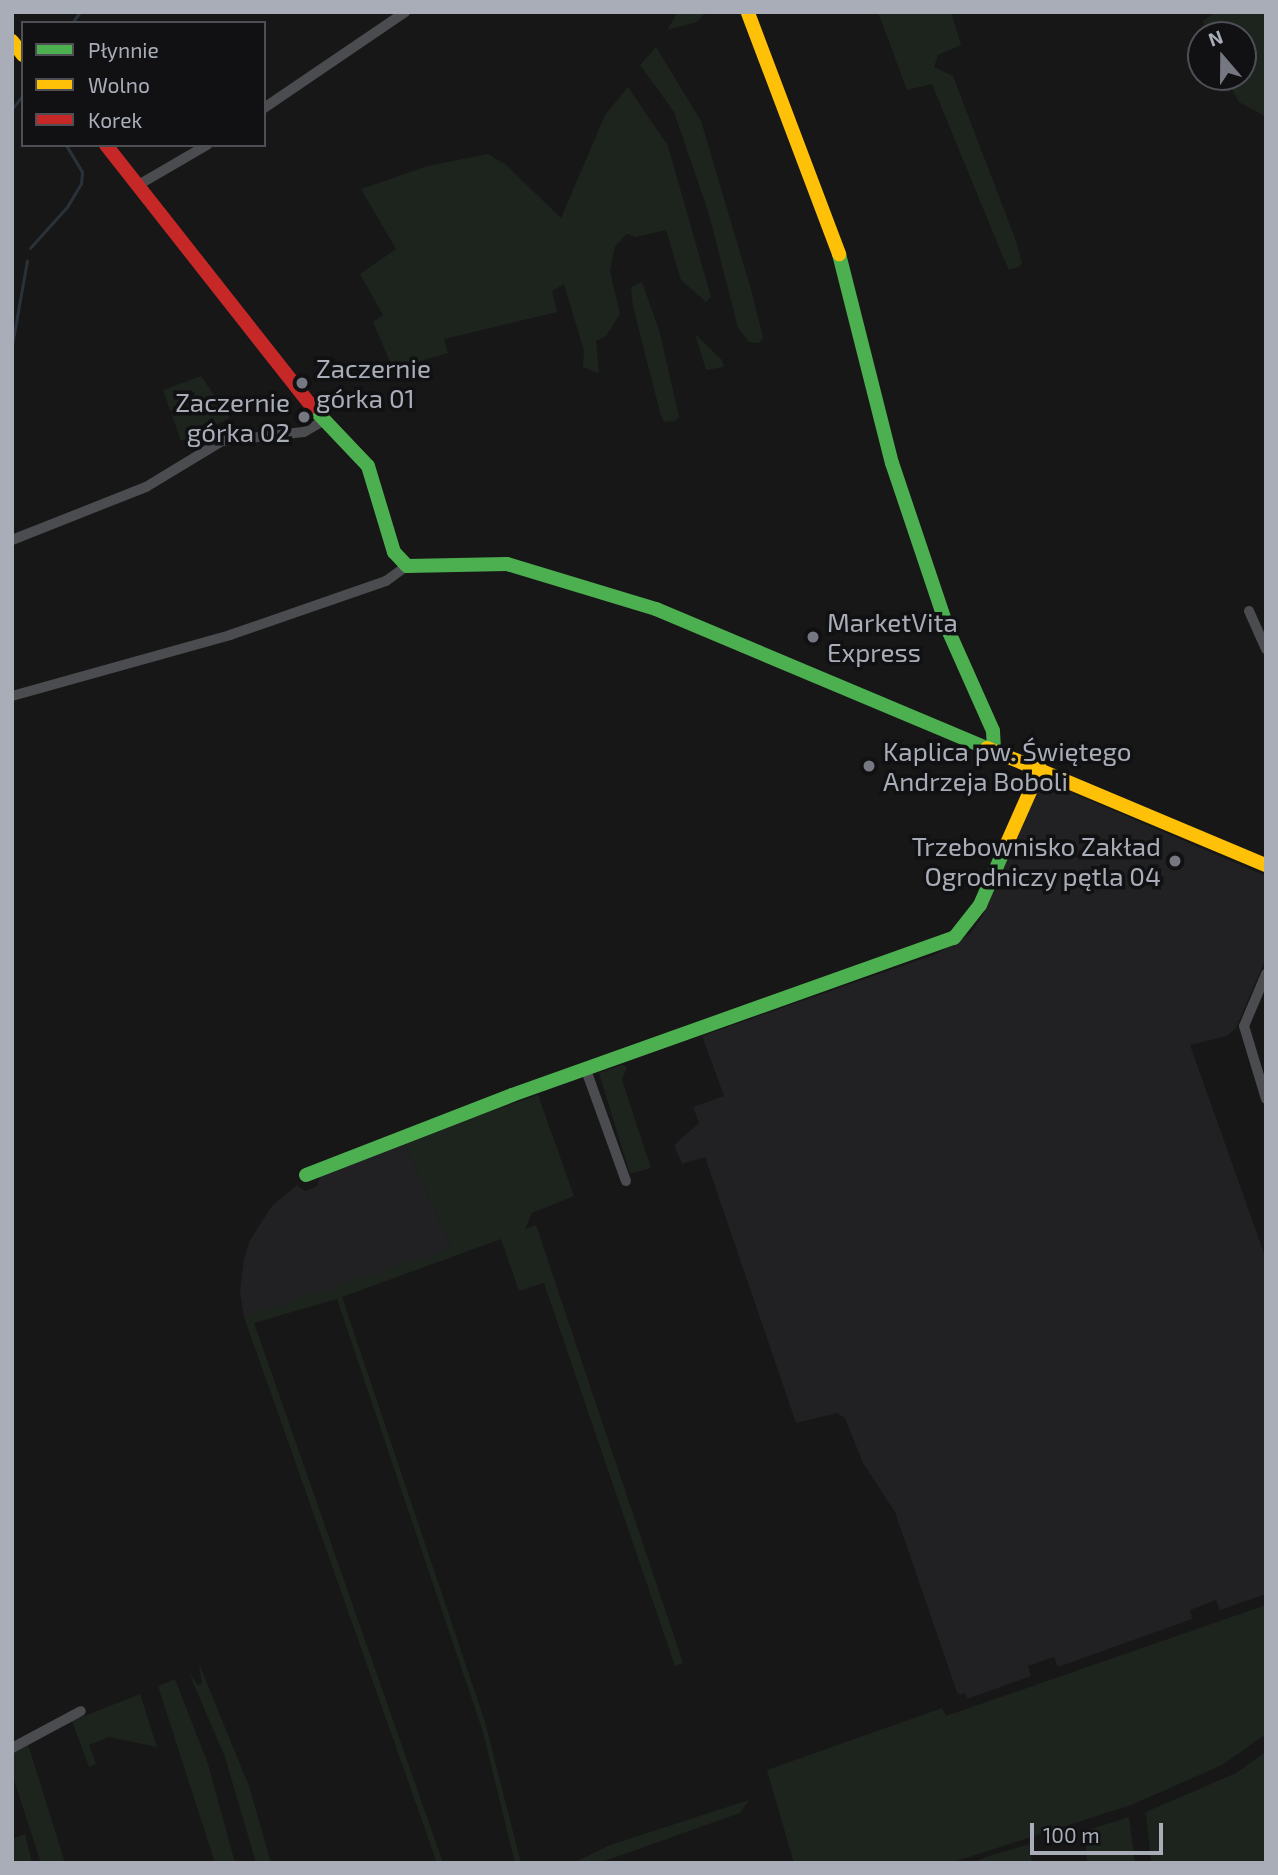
<!DOCTYPE html>
<meta charset="utf-8">
<style>
body{margin:0}
#map{position:relative;width:1278px;height:1875px;overflow:hidden;background:#171717;font-family:"Exo 2",sans-serif}
div>[style]{position:absolute}
[style*='--x']{left:calc(var(--x)*1px);top:calc(var(--y)*1px);width:calc(var(--w)*1px);rotate:calc(var(--a)*1deg)}
.built>*{inset:0;background:#212123}
.green>*{inset:0;background:#1d241e}
.stream>*{height:2.5px;margin:-1.25px;padding:0 1.25px;transform-origin:1.25px;border-radius:1.25px;background:#2a3239}
.street>*{height:10px;margin:-5px;padding:0 5px;transform-origin:5px;border-radius:5px;background:#4b4c50}
.fast>*{height:14px;margin:-7px;padding:0 7px;transform-origin:7px;border-radius:7px;background:#4caf50}
.slow>*{height:14px;margin:-7px;padding:0 7px;transform-origin:7px;border-radius:7px;background:#ffc107}
.jam>*{height:14px;margin:-7px;padding:0 7px;transform-origin:7px;border-radius:7px;background:#c62828}
.dots>*{width:19px;height:19px;translate:-50% -50%;box-sizing:border-box;border:4px solid #111113;border-radius:50%}
span{translate:-50% -50%;white-space:nowrap;text-align:center;line-height:1.15;-webkit-text-stroke:7px #111113;paint-order:stroke}
.poi-label{font-size:26px;color:#a8adb8}
.left{translate:0 -50%;text-align:left}
.right{translate:-100% -50%;text-align:right}
.frame{position:absolute;inset:0;border:14px solid #a8adb8;pointer-events:none}
.legend{position:absolute;left:21px;top:21px;width:245px;height:126px;box-sizing:border-box;background:#111113;border:2px solid #4d4f55;margin:0;padding:9px 12px;list-style:none;font-size:21px;color:#a8adb8}
.legend li{display:flex;align-items:center;gap:14px;height:35px}
.legend b{width:35px;border:2px solid #4d4f55}
.north{position:absolute;left:1187px;top:21px;width:70px;height:70px;box-sizing:border-box;background:#111113;border:2px solid #4d4f55;border-radius:50%;rotate:340deg;font-size:19px;font-weight:700;line-height:28px;text-align:center;color:#a8adb8}
.north::after{content:'';display:block;margin:auto;width:24px;height:32px;background:#757880;clip-path:polygon(50% 0,100% 100%,50% 72%,0 100%)}
.scale{position:absolute;left:1030px;top:1823px;width:133px;height:32px;box-sizing:border-box;border:4px solid #a8adb8;border-top:0;padding-left:9px;font-size:21px;line-height:24px;white-space:nowrap;color:#a8adb8;-webkit-text-stroke:5px #111113;paint-order:stroke}
</style>
<div id="map">
<div class="built">
<div style="clip-path:polygon(1042px 780px,1266px 876px,1266px 958px,1236px 1028px,1227px 1036px,1190px 1045px,1266px 1259px,1266px 1594px,1220px 1610px,1216px 1600px,1190px 1610px,1192px 1619px,1058px 1667px,1054px 1657px,1028px 1666px,1031px 1676px,967px 1699px,965px 1693px,958px 1695px,895px 1512px,863px 1463px,845px 1418px,837px 1413px,796px 1423px,705px 1157px,682px 1164px,674px 1145px,699px 1123px,693px 1107px,724px 1096px,702px 1036px,936px 954px,970px 934px,983px 915px)"></div>
<div style="clip-path:polygon(404px 1142px,452px 1248px,244px 1317px,240px 1292px,244px 1259px,250px 1240px,272px 1206px,297px 1185px,305px 1191px,317px 1186px,321px 1172px)"></div>
</div>
<div class="green">
<div style="clip-path:polygon(678px 12px,706px 12px,697px 22px,667px 30px)"></div>
<div style="clip-path:polygon(878px 12px,951px 12px,961px 45px,938px 55px,934px 67px,953px 76px,1016px 241px,1022px 263px,1019px 267px,1009px 270px,1003px 257px,932px 84px,907px 90px)"></div>
<div style="clip-path:polygon(1215px 12px,1266px 12px,1266px 117px,1239px 102px,1225px 77px,1243px 77px,1243px 35px,1208px 35px,1203px 21px)"></div>
<div style="clip-path:polygon(656px 47px,701px 121px,752px 293px,763px 338px,759px 343px,749px 342px,738px 328px,709px 214px,674px 112px,640px 65px)"></div>
<div style="clip-path:polygon(628px 87px,668px 146px,711px 297px,706px 302px,681px 280px,666px 230px,636px 237px,627px 234px,615px 246px,610px 271px,620px 314px,606px 336px,596px 341px,599px 373px,583px 367px,584px 351px,564px 284px,552px 291px,557px 312px,444px 339px,448px 353px,393px 369px,373px 322px,383px 315px,360px 274px,396px 249px,361px 189px,428px 166px,488px 154px,505px 164px,561px 218px,605px 115px)"></div>
<div style="clip-path:polygon(642px 282px,660px 333px,679px 417px,675px 421px,664px 422px,660px 412px,633px 307px,631px 287px)"></div>
<div style="clip-path:polygon(695px 334px,722px 360px,724px 367px,706px 370px)"></div>
<div style="clip-path:polygon(201px 376px,230px 418px,181px 441px,163px 390px)"></div>
<div style="clip-path:polygon(622px 1065px,627px 1067px,622px 1080px,651px 1168px,630px 1174px,599px 1073px)"></div>
<div style="clip-path:polygon(538px 1095px,574px 1196px,532px 1213px,525px 1229px,536px 1225px,683px 1663px,675px 1666px,544px 1283px,519px 1291px,501px 1239px,342px 1297px,485px 1722px,521px 1863px,515px 1863px,483px 1732px,337px 1299px,254px 1323px,443px 1863px,437px 1863px,244px 1317px,452px 1248px,404px 1142px)"></div>
<div style="clip-path:polygon(1266px 1605px,1266px 1734px,1222px 1765px,1131px 1805px,950px 1863px,794px 1863px,767px 1770px,942px 1708px,946px 1716px)"></div>
<div style="clip-path:polygon(199px 1664px,249px 1786px,271px 1863px,256px 1863px,225px 1757px,189px 1673px,198px 1685px,202px 1684px)"></div>
<div style="clip-path:polygon(175px 1679px,208px 1764px,235px 1863px,215px 1863px,158px 1686px)"></div>
<div style="clip-path:polygon(140px 1694px,157px 1747px,109px 1737px,89px 1745px,96px 1764px,89px 1767px,72px 1721px)"></div>
<div style="clip-path:polygon(28px 1744px,65px 1863px,41px 1863px,12px 1774px,12px 1753px)"></div>
<div style="clip-path:polygon(1266px 1752px,1266px 1863px,1151px 1863px,1146px 1812px,1236px 1773px)"></div>
<div style="clip-path:polygon(749px 1800px,740px 1813px,599px 1863px,573px 1863px,610px 1845px)"></div>
<div style="clip-path:polygon(1129px 1817px,1135px 1863px,1087px 1863px,1085px 1831px)"></div>
<div style="clip-path:polygon(25px 1834px,32px 1863px,12px 1863px,12px 1839px)"></div>
<div style="clip-path:polygon(1030px 1844px,1032px 1863px,971px 1863px,989px 1856px)"></div>
</div>
<div class="stream">
<div style="--x:72;--y:23;--w:14;--a:-54"></div>
<div style="--x:12;--y:109;--w:18;--a:-52"></div>
<div style="--x:30;--y:248;--w:55;--a:-47.9"></div>
<div style="--x:67;--y:207;--w:27;--a:-59"></div>
<div style="--x:81;--y:184;--w:12;--a:-85"></div>
<div style="--x:82;--y:172;--w:31;--a:-121"></div>
<div style="--x:12;--y:345;--w:85;--a:-79.9"></div>
</div>
<div class="street">
<div style="--x:264;--y:108;--w:171;--a:-34.2"></div>
<div style="--x:140;--y:184;--w:78;--a:-30.2"></div>
<div style="--x:12;--y:540;--w:144;--a:-21.6"></div>
<div style="--x:146;--y:487;--w:89;--a:-31.2"></div>
<div style="--x:222;--y:441;--w:82;--a:-6.3"></div>
<div style="--x:304;--y:432;--w:22;--a:-30"></div>
<div style="--x:1249;--y:611;--w:42;--a:65.9"></div>
<div style="--x:12;--y:696;--w:226;--a:-15.6"></div>
<div style="--x:230;--y:635;--w:165;--a:-19.1"></div>
<div style="--x:386;--y:581;--w:26;--a:-36"></div>
<div style="--x:1266;--y:974;--w:56;--a:112.9"></div>
<div style="--x:1244;--y:1026;--w:76;--a:73.2"></div>
<div style="--x:586;--y:1070;--w:118;--a:70.2"></div>
<div style="--x:12;--y:1748;--w:78;--a:-28.2"></div>
</div>
<div class="fast">
<div style="--x:839;--y:254;--w:216;--a:75.8"></div>
<div style="--x:892;--y:463;--w:178;--a:71.4"></div>
<div style="--x:949;--y:632;--w:108;--a:66"></div>
<div style="--x:993;--y:731;--w:18;--a:87"></div>
<div style="--x:312;--y:407;--w:81;--a:46.5"></div>
<div style="--x:368;--y:466;--w:90;--a:73.2"></div>
<div style="--x:394;--y:552;--w:19;--a:47"></div>
<div style="--x:407;--y:566;--w:100;--a:-1.1"></div>
<div style="--x:507;--y:564;--w:156;--a:16.8"></div>
<div style="--x:656;--y:609;--w:359;--a:22.8"></div>
<div style="--x:306;--y:1175;--w:221;--a:-21.2"></div>
<div style="--x:512;--y:1095;--w:469;--a:-19.6"></div>
<div style="--x:954;--y:938;--w:42;--a:-51.8"></div>
<div style="--x:980;--y:905;--w:60;--a:-66.4"></div>
</div>
<div class="slow">
<div style="--x:748;--y:13;--w:258;--a:69.3"></div>
<div style="--x:12;--y:41;--w:18;--a:52"></div>
<div style="--x:987;--y:748;--w:303;--a:22.8"></div>
<div style="--x:1004;--y:850;--w:89;--a:-66"></div>
</div>
<div class="jam">
<div style="--x:106;--y:145;--w:333;--a:51.8"></div>
</div>
<div class="dots">
<div style="left:302px;top:383px;background:#757880"></div>
<div style="left:304px;top:417px;background:#757880"></div>
<div style="left:813px;top:637px;background:#757880"></div>
<div style="left:869px;top:766px;background:#757880"></div>
<div style="left:1175px;top:861px;background:#757880"></div>
</div>
<div class="poi-label">
<span class="left" style="left:316px;top:383px">Zaczernie<br>górka 01</span>
<span class="right" style="left:290px;top:417px">Zaczernie<br>górka 02</span>
<span class="left" style="left:827px;top:637px">MarketVita<br>Express</span>
<span class="left" style="left:883px;top:766px">Kaplica pw. Świętego<br>Andrzeja Boboli</span>
<span class="right" style="left:1161px;top:861px">Trzebownisko Zakład<br>Ogrodniczy pętla 04</span>
</div>
<div class="frame"></div>
<ul class="legend">
<li><b style="height:9px;background:#4caf50"></b>Płynnie</li>
<li><b style="height:9px;background:#ffc107"></b>Wolno</li>
<li><b style="height:9px;background:#c62828"></b>Korek</li>
</ul>
<div class="north">N</div>
<div class="scale">100 m</div>
</div>
